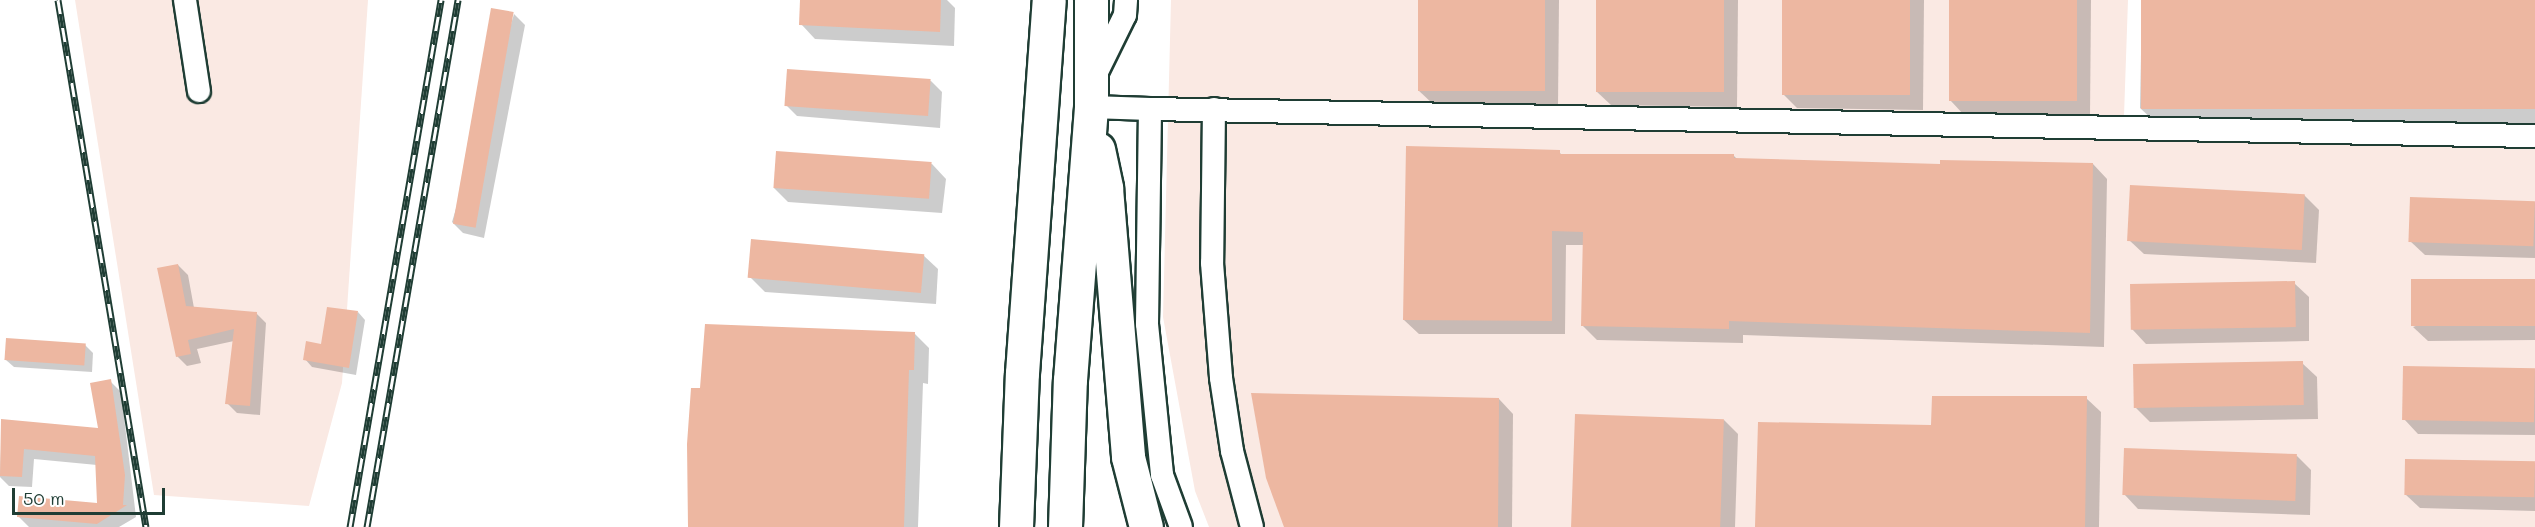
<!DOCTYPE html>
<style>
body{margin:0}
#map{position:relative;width:2535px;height:527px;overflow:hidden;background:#fff;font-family:Mali,sans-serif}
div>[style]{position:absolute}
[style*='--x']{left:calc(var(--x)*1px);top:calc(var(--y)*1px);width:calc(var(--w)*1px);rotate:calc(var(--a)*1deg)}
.built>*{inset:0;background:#fae9e3}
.shadow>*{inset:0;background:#0003}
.building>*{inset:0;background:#edb7a1;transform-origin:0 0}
.roads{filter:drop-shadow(2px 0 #1f3d34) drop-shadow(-2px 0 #1f3d34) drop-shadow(0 2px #1f3d34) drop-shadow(0 -2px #1f3d34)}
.minor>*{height:22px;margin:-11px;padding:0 11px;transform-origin:11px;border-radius:11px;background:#fff}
.highway>*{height:33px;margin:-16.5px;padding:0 16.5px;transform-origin:16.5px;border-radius:16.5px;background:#fff}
.rail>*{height:7px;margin-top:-3.5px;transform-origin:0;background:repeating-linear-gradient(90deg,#fff 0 14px,#1f3d34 0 28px);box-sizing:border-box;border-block:2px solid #1f3d34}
span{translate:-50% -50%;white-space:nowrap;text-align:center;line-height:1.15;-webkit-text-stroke:4.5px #fff;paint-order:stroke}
.scale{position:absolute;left:12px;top:488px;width:153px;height:27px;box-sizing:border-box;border:3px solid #1f3d34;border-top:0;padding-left:8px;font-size:18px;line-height:21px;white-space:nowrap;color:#1f3d34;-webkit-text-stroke:4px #fff;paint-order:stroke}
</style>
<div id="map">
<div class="built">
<div style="clip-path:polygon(75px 0,368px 0,342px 383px,309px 506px,154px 495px)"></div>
<div style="clip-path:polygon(1171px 0,2128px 0,2124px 116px,2535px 124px,2535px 527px,1209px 527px,1195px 491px,1163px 317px)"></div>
</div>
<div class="shadow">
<div style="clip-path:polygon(801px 0,947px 0,955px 8px,954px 46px,815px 39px,801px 24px)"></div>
<div style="clip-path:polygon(1419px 0,1559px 0,1558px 106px,1433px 104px,1418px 90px)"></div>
<div style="clip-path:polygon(1597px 0,1738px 0,1737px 107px,1611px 105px,1596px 91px)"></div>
<div style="clip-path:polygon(1784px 0,1924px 0,1923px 110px,1797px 108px,1783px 94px)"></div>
<div style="clip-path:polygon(1951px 0,2091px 0,2090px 116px,1964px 115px,1950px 100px)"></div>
<div style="clip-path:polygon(2142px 0,2535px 0,2535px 129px,2155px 122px,2140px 108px)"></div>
<div style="clip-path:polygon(514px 14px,525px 25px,484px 238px,463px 233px,452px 222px)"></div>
<div style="clip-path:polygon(931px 81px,942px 92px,940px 128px,797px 116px,786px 105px)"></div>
<div style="clip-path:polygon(1559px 152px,1563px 156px,1734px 156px,1738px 160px,1942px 165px,2093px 164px,2107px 179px,2104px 347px,1743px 335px,1743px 343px,1597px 340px,1582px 325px,1584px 245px,1566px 245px,1565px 334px,1419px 334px,1404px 320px)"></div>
<div style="clip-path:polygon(932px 164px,946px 179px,942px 213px,788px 202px,774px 188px)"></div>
<div style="clip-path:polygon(2304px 195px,2319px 210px,2316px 263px,2144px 254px,2129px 240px)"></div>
<div style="clip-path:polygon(2535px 202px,2535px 258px,2425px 255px,2410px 241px)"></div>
<div style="clip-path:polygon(923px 255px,938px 269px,936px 304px,765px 292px,751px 278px)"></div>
<div style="clip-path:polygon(178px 265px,188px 275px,194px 308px,256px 313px,266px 323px,260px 415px,237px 413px,227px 403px,234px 341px,197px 349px,201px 363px,187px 366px,177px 356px)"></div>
<div style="clip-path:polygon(2535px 280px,2535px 340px,2428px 341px,2413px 327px)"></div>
<div style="clip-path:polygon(2294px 283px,2309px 297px,2309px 341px,2146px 344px,2132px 329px)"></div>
<div style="clip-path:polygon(358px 312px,365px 320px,356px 375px,312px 367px,305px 359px)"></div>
<div style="clip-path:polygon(915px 334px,929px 348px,928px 384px,923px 383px,918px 527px,689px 527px,701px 389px)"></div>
<div style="clip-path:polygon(85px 345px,93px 353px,92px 372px,14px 367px,6px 360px)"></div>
<div style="clip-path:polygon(2302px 363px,2317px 377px,2318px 419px,2150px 422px,2136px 408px)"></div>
<div style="clip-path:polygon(2535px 369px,2535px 435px,2418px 434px,2404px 419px)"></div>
<div style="clip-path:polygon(110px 381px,121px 392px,136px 517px,119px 527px,29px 527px,19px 517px,99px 505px,97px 465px,34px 459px,32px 487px,9px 486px,0 477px,2px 421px,100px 429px)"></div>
<div style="clip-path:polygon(2086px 398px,2101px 412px,2099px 527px,1757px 527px,1933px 427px)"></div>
<div style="clip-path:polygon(1499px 399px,1513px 414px,1512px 527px,1285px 527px)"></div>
<div style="clip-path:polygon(1724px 420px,1738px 434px,1735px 527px,1573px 527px)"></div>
<div style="clip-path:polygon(2297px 456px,2311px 470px,2310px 515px,2138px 509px,2124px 494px)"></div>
<div style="clip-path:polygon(2535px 463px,2535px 511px,2420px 508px,2405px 494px)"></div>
</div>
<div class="building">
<div style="clip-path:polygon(800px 0,941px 0,940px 32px,799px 25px)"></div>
<div style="left:1418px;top:0;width:127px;height:91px"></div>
<div style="left:1596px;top:0;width:128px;height:92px"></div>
<div style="left:1782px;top:0;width:128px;height:95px"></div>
<div style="left:1949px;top:0;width:128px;height:101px"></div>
<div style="left:2141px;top:0;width:394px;height:109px"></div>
<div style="left:491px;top:8px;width:23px;height:219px;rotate:10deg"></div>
<div style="left:787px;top:69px;width:144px;height:37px;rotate:4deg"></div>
<div style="clip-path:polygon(1406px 146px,1560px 150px,1560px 154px,1734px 154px,1734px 158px,1940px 164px,1940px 160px,2093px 163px,2090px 333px,1729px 321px,1729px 329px,1581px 326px,1583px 232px,1552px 231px,1552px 321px,1403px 320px)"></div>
<div style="left:776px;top:151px;width:156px;height:37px;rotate:4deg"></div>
<div style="left:2130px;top:185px;width:175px;height:56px;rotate:3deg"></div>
<div style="left:2410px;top:197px;width:125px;height:45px;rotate:2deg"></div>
<div style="left:751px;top:239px;width:174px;height:39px;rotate:5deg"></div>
<div style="clip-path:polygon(178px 264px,186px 306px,257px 312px,250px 406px,225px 404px,234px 329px,188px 340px,191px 354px,176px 357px,157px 268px)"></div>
<div style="left:2535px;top:279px;width:47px;height:124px;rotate:90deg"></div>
<div style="left:2295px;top:281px;width:46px;height:165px;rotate:89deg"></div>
<div style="clip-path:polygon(327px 307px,358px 311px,349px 368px,303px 360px,306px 341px,321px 344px)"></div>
<div style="clip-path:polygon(705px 324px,915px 332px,914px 370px,909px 370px,904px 527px,688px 527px,687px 444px,691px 388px,700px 388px)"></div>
<div style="left:6px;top:338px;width:80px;height:22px;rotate:4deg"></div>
<div style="left:2303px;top:361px;width:44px;height:170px;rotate:89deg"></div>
<div style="left:2403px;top:366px;width:132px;height:54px;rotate:1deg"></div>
<div style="clip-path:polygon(111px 379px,125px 475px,123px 505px,127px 505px,97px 524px,17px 517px,19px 496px,97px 503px,95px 456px,24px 449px,22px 477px,0 476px,1px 419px,98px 428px,90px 383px)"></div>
<div style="clip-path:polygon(1251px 393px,1499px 398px,1498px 527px,1284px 527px,1266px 478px)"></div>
<div style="clip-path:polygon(1932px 396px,2087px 396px,2085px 527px,1755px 527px,1758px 422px,1931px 425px)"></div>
<div style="left:1575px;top:414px;width:149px;height:113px;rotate:2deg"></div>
<div style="left:2124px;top:448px;width:173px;height:47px;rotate:2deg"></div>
<div style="left:2405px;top:459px;width:130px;height:36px;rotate:1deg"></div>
</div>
<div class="roads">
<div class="minor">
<div style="--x:185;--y:0;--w:92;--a:81.3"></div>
<div style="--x:1094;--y:78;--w:70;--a:-63.8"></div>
<div style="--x:1125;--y:15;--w:15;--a:-86"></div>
<div style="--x:1091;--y:107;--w:59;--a:1.9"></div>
<div style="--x:1150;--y:109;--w:215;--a:90.8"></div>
<div style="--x:1147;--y:324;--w:152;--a:84.3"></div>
<div style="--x:1162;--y:475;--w:55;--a:69.9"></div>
<div style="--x:1150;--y:109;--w:1385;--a:1.12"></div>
<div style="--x:1214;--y:109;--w:154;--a:90.7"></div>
<div style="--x:1212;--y:263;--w:115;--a:85.5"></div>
<div style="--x:1221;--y:378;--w:74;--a:81.4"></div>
<div style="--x:1232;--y:451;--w:79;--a:75.3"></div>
</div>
<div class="highway">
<div style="--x:1098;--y:149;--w:40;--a:78"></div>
<div style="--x:1106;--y:188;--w:270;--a:85.3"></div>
<div style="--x:1128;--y:457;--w:72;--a:75.6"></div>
<div style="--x:1016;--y:527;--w:154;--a:-87.8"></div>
<div style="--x:1022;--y:373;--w:374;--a:-85.9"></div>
<div style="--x:1065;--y:527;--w:147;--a:-88.1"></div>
<div style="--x:1070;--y:380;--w:274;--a:-85.6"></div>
<div style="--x:1091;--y:107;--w:107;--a:-90"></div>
</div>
</div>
<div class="rail">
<div style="--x:58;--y:0;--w:534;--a:80.52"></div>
<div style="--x:350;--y:527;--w:535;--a:-80.2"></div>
<div style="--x:367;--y:527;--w:535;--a:-80.2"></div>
</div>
<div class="scale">50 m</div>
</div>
